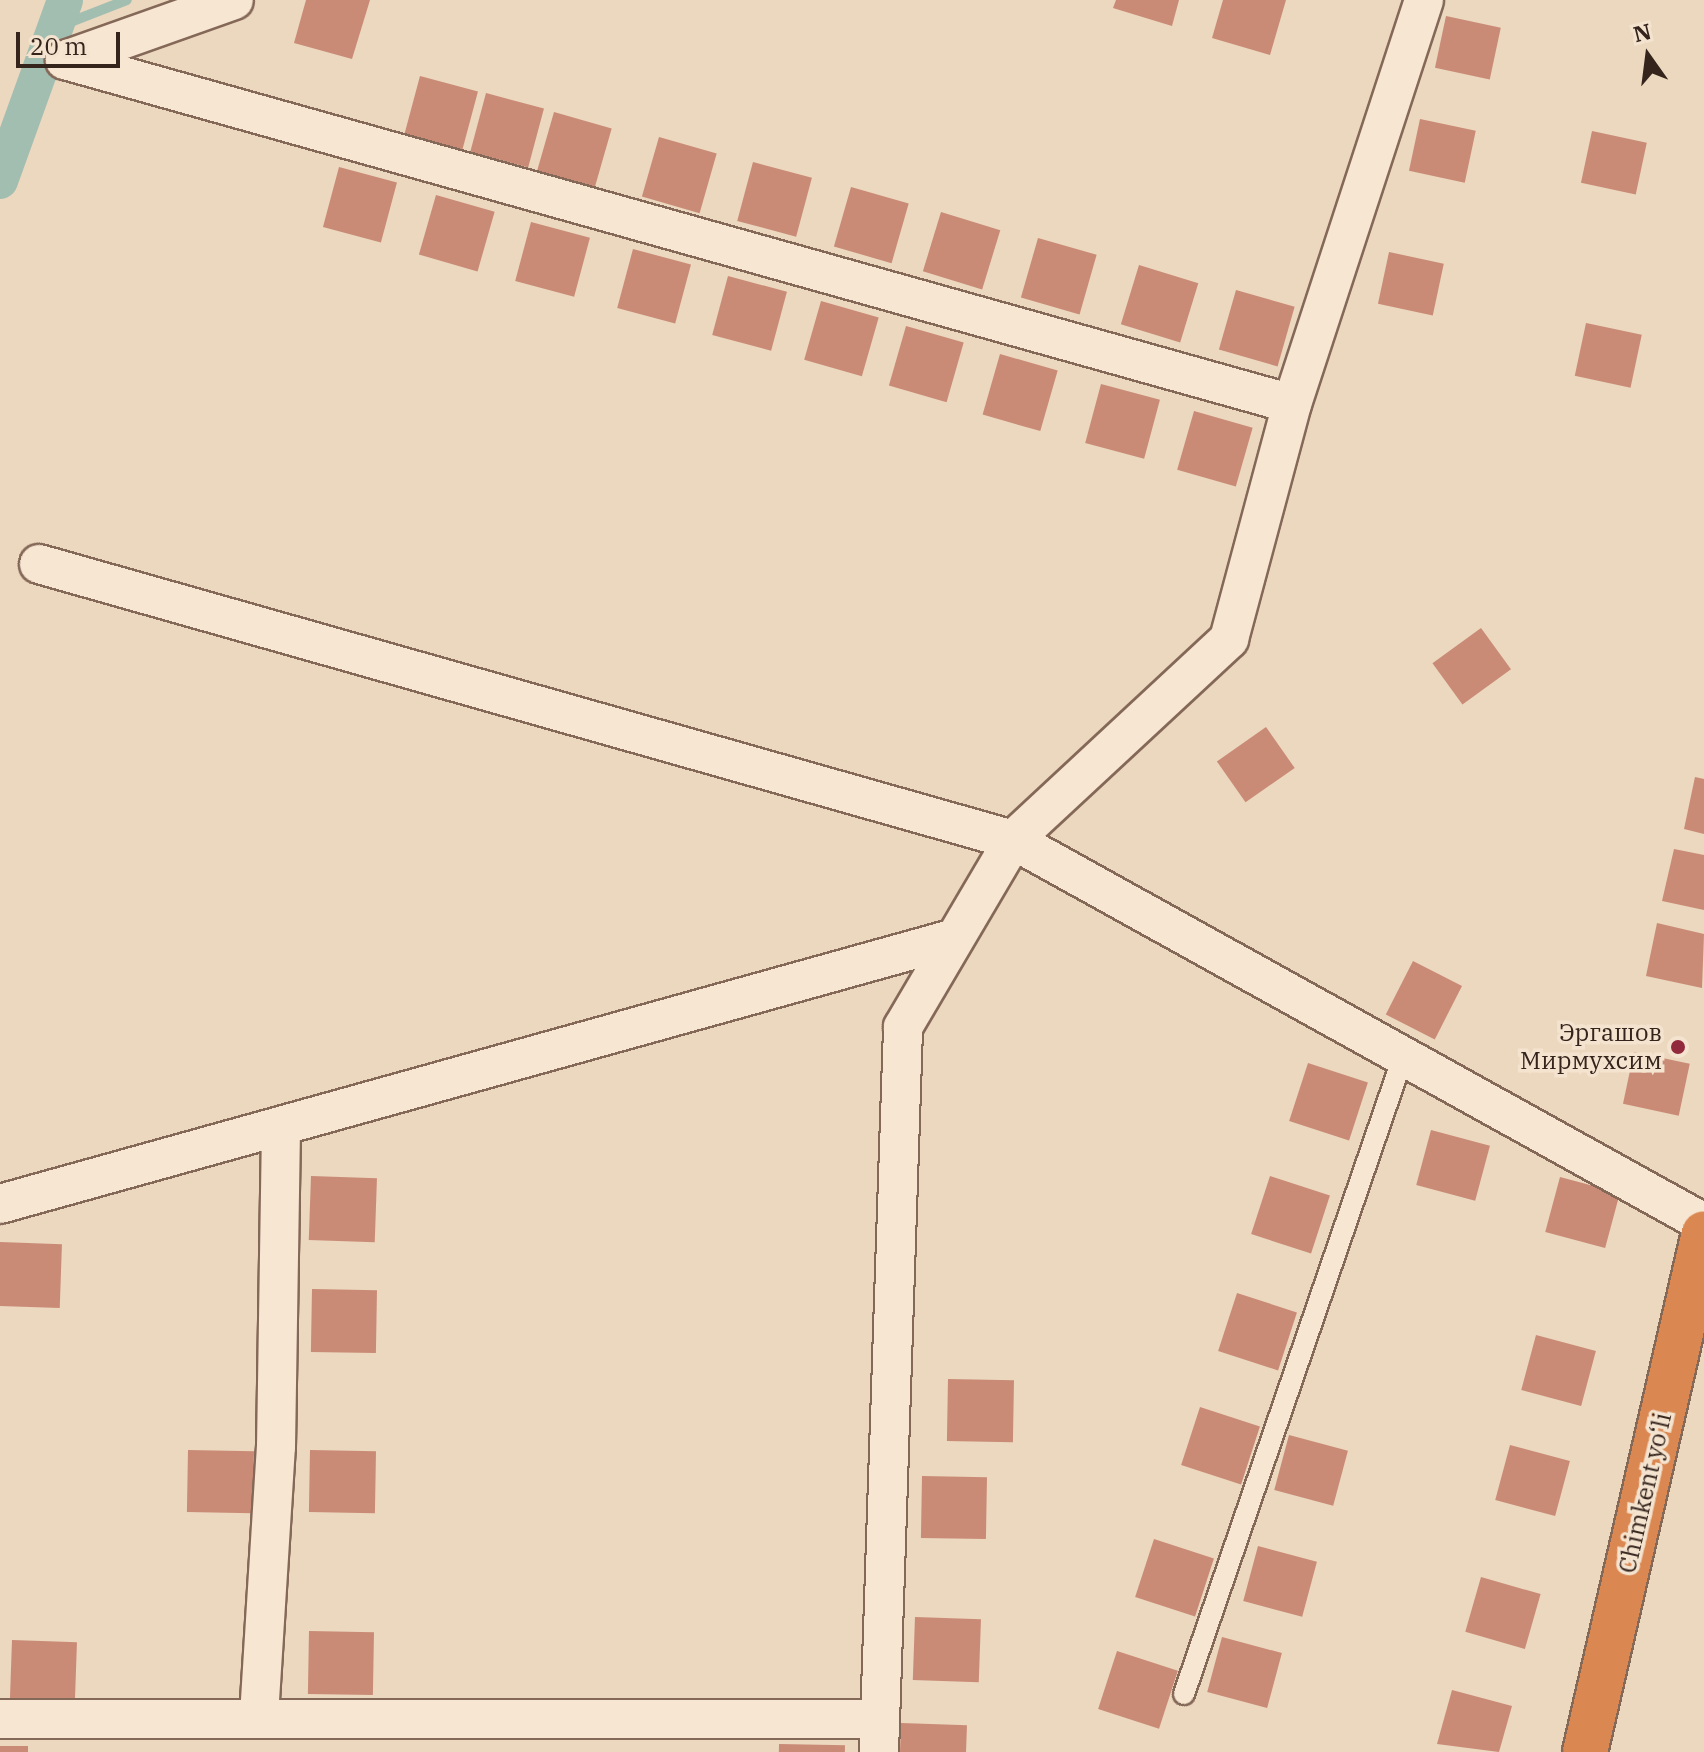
<!DOCTYPE html>
<meta charset="utf-8">
<style>
body{margin:0}
#map{position:relative;width:1704px;height:1752px;overflow:hidden;background:#ecd7bf;font-family:"IBM Plex Serif",serif}
div>[style]{position:absolute}
[style*='--x']{left:calc(var(--x)*1px);top:calc(var(--y)*1px);width:calc(var(--w)*1px);rotate:calc(var(--a)*1deg)}
.stream>*{height:10px;margin:-5px;padding:0 5px;transform-origin:5px;border-radius:5px;background:#a2beb1}
.canal>*{height:36px;margin:-18px;padding:0 18px;transform-origin:18px;border-radius:18px;background:#a2beb1}
.building>*{inset:0;background:#c98b76;transform-origin:0 0}
.roads{filter:drop-shadow(2px 0 #846858) drop-shadow(-2px 0 #846858) drop-shadow(0 2px #846858) drop-shadow(0 -2px #846858)}
.lane>*{height:20px;margin:-10px;padding:0 10px;transform-origin:10px;border-radius:10px;background:#f7e6d2}
.street>*{height:38px;margin:-19px;padding:0 19px;transform-origin:19px;border-radius:19px;background:#f7e6d2}
.highway>*{height:44px;margin:-22px;padding:0 22px;transform-origin:22px;border-radius:22px;background:#da8751}
.dots>*{width:22px;height:22px;translate:-50% -50%;box-sizing:border-box;border:4px solid #f4e3cf;border-radius:50%}
span{translate:-50% -50%;white-space:nowrap;text-align:center;line-height:1.15;-webkit-text-stroke:7px #f4e3cf;paint-order:stroke}
.poi-label{font-size:24px;color:#34241c}
.right{translate:-100% -50%;text-align:right}
.street-label{font-size:24px;color:#34241c}
.north{position:absolute;left:1608px;top:16px;width:80px;height:80px;-webkit-text-stroke:6px #f4e3cf;paint-order:stroke;rotate:346deg;font-size:22px;font-weight:700;line-height:32px;text-align:center;color:#34241c}
.north::after{content:'';display:block;margin:auto;width:28px;height:36px;background:#34241c;clip-path:polygon(50% 0,100% 100%,50% 72%,0 100%)}
.scale{position:absolute;left:16px;top:32px;width:104px;height:36px;box-sizing:border-box;border:4px solid #34241c;border-top:0;padding-left:10px;font-size:24px;line-height:28px;white-space:nowrap;color:#34241c;-webkit-text-stroke:6px #f4e3cf;paint-order:stroke}
</style>
<div id="map">
<div class="stream">
<div style="--x:55;--y:28;--w:77;--a:-21.3"></div>
</div>
<div class="canal">
<div style="--x:0;--y:181;--w:192;--a:-70.2"></div>
</div>
<div class="building">
<div style="clip-path:polygon(306px 0,370px 0,352px 59px,294px 43px)"></div>
<div style="clip-path:polygon(1116px 0,1179px 0,1172px 26px,1113px 8px)"></div>
<div style="clip-path:polygon(1223px 0,1286px 0,1270px 55px,1212px 38px)"></div>
<div style="left:1446px;top:16px;width:56px;height:53px;rotate:12deg"></div>
<div style="left:420px;top:76px;width:60px;height:61px;rotate:15deg"></div>
<div style="left:486px;top:93px;width:60px;height:61px;rotate:15deg"></div>
<div style="left:554px;top:112px;width:60px;height:63px;rotate:16deg"></div>
<div style="left:1420px;top:119px;width:57px;height:53px;rotate:12deg"></div>
<div style="left:1592px;top:131px;width:56px;height:53px;rotate:12deg"></div>
<div style="left:659px;top:137px;width:60px;height:62px;rotate:16deg"></div>
<div style="left:753px;top:162px;width:61px;height:61px;rotate:15deg"></div>
<div style="left:339px;top:167px;width:60px;height:62px;rotate:15deg"></div>
<div style="left:851px;top:187px;width:60px;height:62px;rotate:16deg"></div>
<div style="left:436px;top:195px;width:61px;height:62px;rotate:16deg"></div>
<div style="left:941px;top:212px;width:62px;height:62px;rotate:17deg"></div>
<div style="left:531px;top:222px;width:61px;height:61px;rotate:15deg"></div>
<div style="left:1038px;top:238px;width:61px;height:62px;rotate:16deg"></div>
<div style="left:633px;top:249px;width:60px;height:61px;rotate:15deg"></div>
<div style="left:1389px;top:252px;width:56px;height:53px;rotate:12deg"></div>
<div style="left:1139px;top:265px;width:62px;height:62px;rotate:17deg"></div>
<div style="left:728px;top:276px;width:61px;height:61px;rotate:15deg"></div>
<div style="left:1236px;top:290px;width:61px;height:62px;rotate:16deg"></div>
<div style="left:821px;top:301px;width:60px;height:61px;rotate:16deg"></div>
<div style="left:1586px;top:323px;width:57px;height:54px;rotate:12deg"></div>
<div style="left:906px;top:326px;width:60px;height:62px;rotate:16deg"></div>
<div style="left:1000px;top:354px;width:60px;height:63px;rotate:16deg"></div>
<div style="left:1101px;top:384px;width:61px;height:61px;rotate:15deg"></div>
<div style="left:1194px;top:411px;width:61px;height:61px;rotate:16deg"></div>
<div style="left:1481px;top:628px;width:51px;height:60px;rotate:54deg"></div>
<div style="left:1266px;top:727px;width:50px;height:60px;rotate:55deg"></div>
<div style="clip-path:polygon(1695px 777px,1704px 779px,1704px 834px,1684px 829px)"></div>
<div style="clip-path:polygon(1674px 849px,1704px 855px,1704px 910px,1662px 901px)"></div>
<div style="clip-path:polygon(1657px 923px,1704px 934px,1702px 988px,1646px 976px)"></div>
<div style="left:1413px;top:961px;width:55px;height:60px;rotate:27deg"></div>
<div style="left:1634px;top:1052px;width:57px;height:53px;rotate:12deg"></div>
<div style="left:1308px;top:1063px;width:63px;height:61px;rotate:18deg"></div>
<div style="left:1431px;top:1130px;width:61px;height:57px;rotate:15deg"></div>
<div style="left:311px;top:1176px;width:66px;height:64px;rotate:2deg"></div>
<div style="left:1270px;top:1176px;width:63px;height:61px;rotate:18deg"></div>
<div style="left:1560px;top:1177px;width:62px;height:57px;rotate:15deg"></div>
<div style="left:0;top:1242px;width:62px;height:64px;rotate:2deg"></div>
<div style="left:312px;top:1289px;width:65px;height:63px;rotate:1deg"></div>
<div style="left:1237px;top:1293px;width:63px;height:61px;rotate:18deg"></div>
<div style="left:1536px;top:1335px;width:62px;height:57px;rotate:15deg"></div>
<div style="left:948px;top:1379px;width:66px;height:62px;rotate:1deg"></div>
<div style="left:1200px;top:1407px;width:63px;height:61px;rotate:18deg"></div>
<div style="left:1289px;top:1435px;width:61px;height:57px;rotate:15deg"></div>
<div style="left:1510px;top:1445px;width:62px;height:57px;rotate:15deg"></div>
<div style="left:188px;top:1450px;width:66px;height:62px;rotate:1deg"></div>
<div style="left:310px;top:1450px;width:66px;height:62px;rotate:1deg"></div>
<div style="left:922px;top:1476px;width:65px;height:62px;rotate:1deg"></div>
<div style="left:1154px;top:1539px;width:63px;height:61px;rotate:18deg"></div>
<div style="left:1258px;top:1546px;width:61px;height:57px;rotate:15deg"></div>
<div style="left:1481px;top:1577px;width:62px;height:57px;rotate:16deg"></div>
<div style="left:915px;top:1617px;width:66px;height:63px;rotate:2deg"></div>
<div style="left:309px;top:1631px;width:65px;height:63px;rotate:1deg"></div>
<div style="left:1222px;top:1637px;width:62px;height:57px;rotate:15deg"></div>
<div style="left:12px;top:1640px;width:65px;height:63px;rotate:2deg"></div>
<div style="left:1117px;top:1651px;width:64px;height:61px;rotate:18deg"></div>
<div style="clip-path:polygon(1452px 1690px,1512px 1706px,1499px 1752px,1437px 1744px)"></div>
<div style="left:901px;top:1723px;width:66px;height:29px;rotate:2deg"></div>
<div style="left:779px;top:1744px;width:66px;height:8px;rotate:1deg"></div>
<div style="left:0;top:1746px;width:28px;height:6px"></div>
</div>
<div class="roads">
<div class="lane">
<div style="--x:1184;--y:1694;--w:674;--a:-71.03"></div>
</div>
<div class="street">
<div style="--x:65;--y:60;--w:1274;--a:15.66"></div>
<div style="--x:65;--y:60;--w:179;--a:-19.5"></div>
<div style="--x:39;--y:564;--w:1012;--a:15.82"></div>
<div style="--x:1013;--y:840;--w:790;--a:29"></div>
<div style="--x:0;--y:1204;--w:988;--a:-15.56"></div>
<div style="--x:259;--y:1716;--w:270;--a:-86.4"></div>
<div style="--x:276;--y:1447;--w:321;--a:-89.1"></div>
<div style="--x:0;--y:1719;--w:878;--a:0"></div>
<div style="--x:879;--y:1752;--w:725;--a:-88.1"></div>
<div style="--x:903;--y:1027;--w:217;--a:-59.5"></div>
<div style="--x:1013;--y:840;--w:295;--a:-42.9"></div>
<div style="--x:1229;--y:639;--w:243;--a:-75"></div>
<div style="--x:1292;--y:404;--w:425;--a:-71.9"></div>
</div>
<div class="highway">
<div style="--x:1585;--y:1752;--w:532;--a:-77.09"></div>
</div>
</div>
<div class="dots">
<div style="left:1678px;top:1047px;background:#912a3d"></div>
</div>
<div class="poi-label">
<span class="right" style="left:1662px;top:1047px">Эргашов<br>Мирмухсим</span>
</div>
<div class="street-label">
<span style="left:1645px;top:1493px;rotate:-77deg">Chimkent yo‘li</span>
</div>
<div class="north">N</div>
<div class="scale">20 m</div>
</div>
